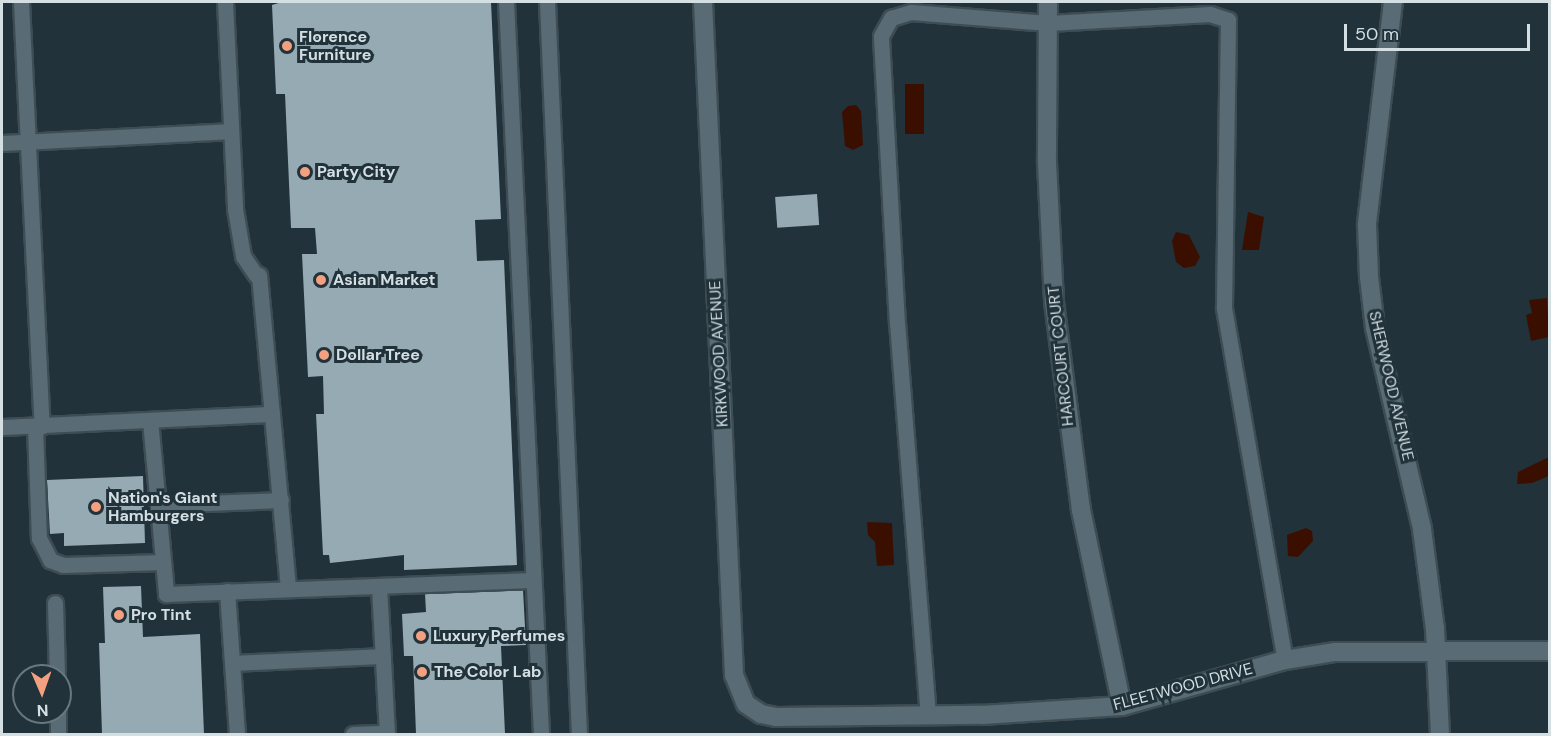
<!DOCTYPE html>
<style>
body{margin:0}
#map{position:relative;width:1551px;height:736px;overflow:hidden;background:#21323a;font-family:"DM Sans",sans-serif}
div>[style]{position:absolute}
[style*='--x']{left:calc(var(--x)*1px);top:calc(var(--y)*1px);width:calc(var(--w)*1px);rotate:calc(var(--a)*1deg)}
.water>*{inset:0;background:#3b0f00;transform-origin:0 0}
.building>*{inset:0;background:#95aab3;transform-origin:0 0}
.roads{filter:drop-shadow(2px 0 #3e4d54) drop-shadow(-2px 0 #3e4d54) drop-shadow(0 2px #3e4d54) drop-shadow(0 -2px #3e4d54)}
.lane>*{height:15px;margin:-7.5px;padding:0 7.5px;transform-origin:7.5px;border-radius:7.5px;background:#596c75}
.street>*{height:18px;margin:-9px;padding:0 9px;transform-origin:9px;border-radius:9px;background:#596c75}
.secondary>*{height:18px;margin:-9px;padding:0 9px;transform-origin:9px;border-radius:9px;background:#596c75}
.dots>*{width:16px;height:16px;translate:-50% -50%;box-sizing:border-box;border:3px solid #21323a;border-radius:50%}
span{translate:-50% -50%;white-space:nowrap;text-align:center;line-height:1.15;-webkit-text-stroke:6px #21323a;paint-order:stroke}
.poi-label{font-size:16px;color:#d4dfe4;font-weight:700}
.left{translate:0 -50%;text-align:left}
.street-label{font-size:16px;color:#d4dfe4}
.frame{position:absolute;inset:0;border:3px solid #d4dfe4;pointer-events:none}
.north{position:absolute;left:12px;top:664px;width:60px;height:60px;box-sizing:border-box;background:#21323a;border:2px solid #69777e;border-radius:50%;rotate:178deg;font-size:16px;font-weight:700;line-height:24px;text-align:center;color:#d4dfe4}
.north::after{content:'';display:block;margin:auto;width:21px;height:27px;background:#f2a080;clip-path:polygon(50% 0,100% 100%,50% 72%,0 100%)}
.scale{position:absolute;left:1344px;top:24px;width:186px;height:27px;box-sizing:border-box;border:3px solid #d4dfe4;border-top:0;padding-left:8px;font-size:18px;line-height:21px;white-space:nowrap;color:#d4dfe4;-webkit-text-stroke:4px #21323a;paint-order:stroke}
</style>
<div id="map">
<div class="water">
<div style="left:905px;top:84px;width:19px;height:50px"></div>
<div style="clip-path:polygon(856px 105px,861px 111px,863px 145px,853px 150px,845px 146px,842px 112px,848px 106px)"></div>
<div style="clip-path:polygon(1248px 212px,1264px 217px,1259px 250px,1242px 250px)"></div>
<div style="clip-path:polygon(1176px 232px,1189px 235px,1200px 257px,1195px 266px,1184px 268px,1176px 262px,1172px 241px)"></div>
<div style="clip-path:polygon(1547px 298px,1549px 337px,1531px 341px,1526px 315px,1532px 313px,1529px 300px)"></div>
<div style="clip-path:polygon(1549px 457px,1549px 476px,1532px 483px,1517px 484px,1518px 472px)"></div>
<div style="clip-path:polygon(867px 522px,892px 523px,894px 565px,877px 566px,875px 542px,868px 535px)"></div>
<div style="clip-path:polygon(1306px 528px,1312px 531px,1313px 541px,1298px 557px,1288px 556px,1287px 535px)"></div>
</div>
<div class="building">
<div style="clip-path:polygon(282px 2px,491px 2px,501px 219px,475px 220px,477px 261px,504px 260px,517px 565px,404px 570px,404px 555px,330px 563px,329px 555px,323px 555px,316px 414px,324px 414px,323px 376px,308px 377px,302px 254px,317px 254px,315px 228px,291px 228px,285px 94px,276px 94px,272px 5px)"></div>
<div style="left:817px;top:194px;width:31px;height:42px;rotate:86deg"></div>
<div style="clip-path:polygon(143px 476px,145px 543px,64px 546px,64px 533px,50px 534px,47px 480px)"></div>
<div style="clip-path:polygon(141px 586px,143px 637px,200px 634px,204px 734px,102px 734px,99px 643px,105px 643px,103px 587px)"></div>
<div style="clip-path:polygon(523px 590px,526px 645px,501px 646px,505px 734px,416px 734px,413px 656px,404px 656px,402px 614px,426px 612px,425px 594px)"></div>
</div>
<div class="roads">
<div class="lane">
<div style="--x:21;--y:2;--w:425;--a:87.2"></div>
<div style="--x:225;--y:2;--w:207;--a:87.2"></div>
<div style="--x:235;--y:209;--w:48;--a:80.3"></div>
<div style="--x:243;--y:256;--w:23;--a:56"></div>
<div style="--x:506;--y:2;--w:733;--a:87.26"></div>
<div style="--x:547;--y:2;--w:733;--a:87.5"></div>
<div style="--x:2;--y:143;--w:228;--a:-3"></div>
<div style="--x:259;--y:275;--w:315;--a:84.7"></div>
<div style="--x:150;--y:420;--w:175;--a:84.7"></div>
<div style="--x:166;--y:594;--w:367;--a:-2.2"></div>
<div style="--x:35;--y:426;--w:112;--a:88"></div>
<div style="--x:39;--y:538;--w:25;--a:63"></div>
<div style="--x:50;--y:560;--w:14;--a:21"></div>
<div style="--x:63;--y:565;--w:100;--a:-1.7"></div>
<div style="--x:2;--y:427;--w:270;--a:-2.8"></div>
<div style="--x:158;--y:505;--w:123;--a:-2.3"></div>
<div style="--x:379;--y:586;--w:148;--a:86.9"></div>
<div style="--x:227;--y:591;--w:143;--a:86"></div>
<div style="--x:55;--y:603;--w:73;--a:88.4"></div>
<div style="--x:234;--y:663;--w:149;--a:-2.7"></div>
<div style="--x:58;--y:712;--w:22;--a:90"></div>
<div style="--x:928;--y:716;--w:393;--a:-94.5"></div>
<div style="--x:897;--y:324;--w:288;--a:-93.2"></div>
<div style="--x:881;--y:36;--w:21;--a:-61"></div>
<div style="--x:891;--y:18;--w:21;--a:-17"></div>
<div style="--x:911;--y:12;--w:137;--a:4.6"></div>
<div style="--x:1048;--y:23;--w:162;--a:-3.2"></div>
<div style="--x:1210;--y:14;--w:19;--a:18"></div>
<div style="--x:1228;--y:20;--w:288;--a:90.8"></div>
<div style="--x:1224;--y:308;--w:357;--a:80.2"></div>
<div style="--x:353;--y:734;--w:33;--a:-2"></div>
</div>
<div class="street">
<div style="--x:703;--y:2;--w:674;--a:87.36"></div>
<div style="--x:734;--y:675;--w:31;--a:68"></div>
<div style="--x:746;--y:704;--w:18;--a:34"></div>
<div style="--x:761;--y:714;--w:16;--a:11"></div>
<div style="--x:777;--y:717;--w:205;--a:-0.6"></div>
<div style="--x:982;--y:715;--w:140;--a:-3.7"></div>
<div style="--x:1122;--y:706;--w:169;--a:-15.8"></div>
<div style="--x:1285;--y:660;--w:51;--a:-9.1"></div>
<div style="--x:1335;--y:652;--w:215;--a:-0.3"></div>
<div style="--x:1048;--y:2;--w:161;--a:90.4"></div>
<div style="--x:1047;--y:163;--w:139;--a:87.1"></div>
<div style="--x:1054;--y:302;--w:210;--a:82.6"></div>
<div style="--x:1081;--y:510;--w:200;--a:78.2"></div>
</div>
<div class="secondary">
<div style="--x:1393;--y:2;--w:225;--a:96.7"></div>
<div style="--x:1367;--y:225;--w:52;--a:87.8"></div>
<div style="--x:1369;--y:277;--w:51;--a:83.3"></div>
<div style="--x:1375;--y:328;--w:206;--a:76.8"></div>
<div style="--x:1422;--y:529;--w:101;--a:82.6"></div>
<div style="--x:1435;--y:629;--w:105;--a:87.3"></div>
</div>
</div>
<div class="dots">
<div style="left:287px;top:46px;background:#f2a080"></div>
<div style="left:305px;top:172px;background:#f2a080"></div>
<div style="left:321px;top:280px;background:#f2a080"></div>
<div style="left:324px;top:355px;background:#f2a080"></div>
<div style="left:96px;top:507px;background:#f2a080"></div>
<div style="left:119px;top:615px;background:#f2a080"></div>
<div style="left:421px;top:636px;background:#f2a080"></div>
<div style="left:422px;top:672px;background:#f2a080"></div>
</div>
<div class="poi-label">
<span class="left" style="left:299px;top:46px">Florence<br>Furniture</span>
<span class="left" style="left:317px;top:172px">Party City</span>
<span class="left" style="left:333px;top:280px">Asian Market</span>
<span class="left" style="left:336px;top:355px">Dollar Tree</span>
<span class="left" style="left:108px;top:507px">Nation's Giant<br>Hamburgers</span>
<span class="left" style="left:131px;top:615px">Pro Tint</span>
<span class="left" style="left:433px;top:636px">Luxury Perfumes</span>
<span class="left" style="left:434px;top:672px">The Color Lab</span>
</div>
<div class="street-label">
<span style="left:719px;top:354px;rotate:-93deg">KIRKWOOD AVENUE</span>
<span style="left:1061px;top:356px;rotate:-96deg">HARCOURT COURT</span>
<span style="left:1391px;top:386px;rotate:77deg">SHERWOOD AVENUE</span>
<span style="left:1183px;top:687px;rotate:-15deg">FLEETWOOD DRIVE</span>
</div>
<div class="frame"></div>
<div class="north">N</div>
<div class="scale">50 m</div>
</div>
